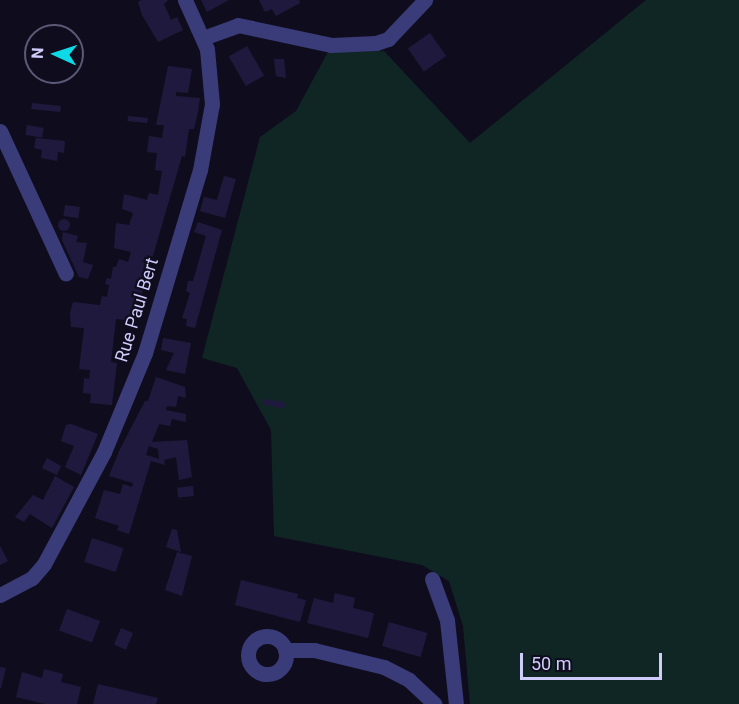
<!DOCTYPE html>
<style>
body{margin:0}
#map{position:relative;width:739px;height:704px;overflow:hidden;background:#0f0d1d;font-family:Roboto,sans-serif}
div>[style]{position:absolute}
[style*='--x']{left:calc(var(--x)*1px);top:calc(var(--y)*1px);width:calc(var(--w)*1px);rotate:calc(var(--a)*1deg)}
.green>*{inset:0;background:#102625}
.building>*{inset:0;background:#1f1a3d;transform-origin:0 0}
.round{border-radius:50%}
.minor>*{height:15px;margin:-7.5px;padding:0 7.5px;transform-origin:7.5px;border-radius:7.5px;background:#3a3b79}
.minor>.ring{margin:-7.5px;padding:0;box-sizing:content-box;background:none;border:15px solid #3a3b79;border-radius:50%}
span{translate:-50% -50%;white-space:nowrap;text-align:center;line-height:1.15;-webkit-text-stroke:4.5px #0f0d1d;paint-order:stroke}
.street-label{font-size:18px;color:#cfccfc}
.north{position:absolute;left:24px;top:24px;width:60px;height:60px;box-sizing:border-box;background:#0f0d1d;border:2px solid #5c5976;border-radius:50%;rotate:273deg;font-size:16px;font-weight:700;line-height:24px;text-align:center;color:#cfccfc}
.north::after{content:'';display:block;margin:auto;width:21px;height:27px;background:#0ddae6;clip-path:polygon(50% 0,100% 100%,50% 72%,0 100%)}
.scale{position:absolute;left:520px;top:653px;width:142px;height:27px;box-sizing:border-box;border:3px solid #cfccfc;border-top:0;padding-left:8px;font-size:18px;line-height:21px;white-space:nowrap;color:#cfccfc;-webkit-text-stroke:4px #0f0d1d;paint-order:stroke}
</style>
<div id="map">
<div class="green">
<div style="clip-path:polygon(646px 0,739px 0,739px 704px,470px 704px,463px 626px,449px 581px,422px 565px,274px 536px,271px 430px,237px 368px,202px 358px,260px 137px,296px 111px,328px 52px,384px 51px,470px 143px)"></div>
</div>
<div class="building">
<div style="clip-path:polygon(142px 0,168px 0,164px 4px,171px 20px,177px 17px,183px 30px,158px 42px,142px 15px,138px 2px)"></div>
<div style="clip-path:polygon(201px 0,229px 0,207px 12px)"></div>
<div style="clip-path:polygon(259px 0,299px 0,300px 3px,276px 16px,272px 9px,265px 12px)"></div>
<div style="left:430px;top:33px;width:28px;height:27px;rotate:55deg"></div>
<div style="left:247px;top:46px;width:34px;height:21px;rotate:60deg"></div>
<div style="clip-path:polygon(274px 59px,284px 59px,286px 78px,276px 76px)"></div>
<div style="clip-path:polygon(168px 66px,192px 69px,188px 93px,176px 92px,176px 96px,200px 98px,198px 112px,194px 129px,189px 129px,185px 157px,182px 156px,134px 321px,116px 319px,111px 362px,117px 363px,112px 405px,90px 403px,91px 394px,83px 393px,84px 378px,89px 379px,90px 370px,79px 369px,84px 328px,71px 327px,70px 313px,73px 302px,100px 305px,102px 296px,107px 297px,109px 285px,105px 284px,107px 278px,111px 279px,113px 267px,116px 267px,119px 259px,128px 262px,131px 252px,114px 248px,116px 223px,129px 225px,133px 213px,122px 209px,124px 194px,147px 200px,149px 193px,158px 195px,162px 171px,155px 170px,157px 153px,147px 152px,149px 136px,162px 138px,164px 125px,156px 125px)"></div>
<div style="left:32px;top:103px;width:29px;height:6px;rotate:6deg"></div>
<div style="left:128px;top:116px;width:20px;height:5px;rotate:6deg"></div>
<div style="left:27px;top:125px;width:17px;height:10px;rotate:10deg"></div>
<div style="clip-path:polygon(36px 138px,65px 141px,64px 153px,58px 152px,57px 161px,41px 158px,42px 150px,34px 148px)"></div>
<div style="clip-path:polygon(224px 176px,236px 179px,225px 218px,200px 211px,204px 197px,217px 200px)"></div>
<div style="left:65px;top:205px;width:15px;height:11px;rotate:8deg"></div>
<div class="round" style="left:58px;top:219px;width:12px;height:12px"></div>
<div style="clip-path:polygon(198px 222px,222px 230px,195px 328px,186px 326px,187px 319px,182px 318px,190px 293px,186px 291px,188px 281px,193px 281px,206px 236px,194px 232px)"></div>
<div style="clip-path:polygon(63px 232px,78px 236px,76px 242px,87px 243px,83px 262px,93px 265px,88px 279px,79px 277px,62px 240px)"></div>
<div style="clip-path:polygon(163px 338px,191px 343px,185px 374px,166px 370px,174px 353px,161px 350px)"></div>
<div style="clip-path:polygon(evenodd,156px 377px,185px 387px,186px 398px,178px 396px,176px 407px,167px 406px,166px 410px,186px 414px,186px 422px,172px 419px,170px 426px,159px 424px,152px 442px,187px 440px,192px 477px,179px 480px,176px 457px,164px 460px,165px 465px,151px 461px,129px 534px,117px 530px,119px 526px,95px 518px,104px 490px,120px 494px,123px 484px,132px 487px,133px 483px,109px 476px,119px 451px,145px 401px,148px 401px,156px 377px,149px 446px,158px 449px,159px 459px,146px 455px,149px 446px)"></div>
<div style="clip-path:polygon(263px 399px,285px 402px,284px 409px,262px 404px)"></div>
<div style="clip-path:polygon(71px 424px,98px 434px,81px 475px,65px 467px,74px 446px,61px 441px,66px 425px)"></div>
<div style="clip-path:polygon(47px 458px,61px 466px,57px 475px,42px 468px)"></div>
<div style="clip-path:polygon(55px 476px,74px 487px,52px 528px,30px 514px,24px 522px,15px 517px,33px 495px,43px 500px)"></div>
<div style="left:193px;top:486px;width:10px;height:16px;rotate:84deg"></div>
<div style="clip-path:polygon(172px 529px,177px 530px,181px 552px,166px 547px)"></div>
<div style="left:92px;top:538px;width:33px;height:25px;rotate:18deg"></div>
<div style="clip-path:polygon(0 546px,8px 561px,0 565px)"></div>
<div style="clip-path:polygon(177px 552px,192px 556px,182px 596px,165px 590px)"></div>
<div style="clip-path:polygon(241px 580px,298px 594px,297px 598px,306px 600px,300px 622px,235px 605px)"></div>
<div style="clip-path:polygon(335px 593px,355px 598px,353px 608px,374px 613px,368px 638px,307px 623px,314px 598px,333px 603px)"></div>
<div style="left:67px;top:609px;width:35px;height:23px;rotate:20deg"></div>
<div style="left:389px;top:622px;width:40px;height:25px;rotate:16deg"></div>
<div style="left:121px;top:628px;width:13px;height:18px;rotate:23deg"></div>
<div style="clip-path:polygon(0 667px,6px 668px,1px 688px,0 688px)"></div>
<div style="clip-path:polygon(44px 669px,63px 674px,61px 682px,81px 687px,77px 704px,45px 704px,16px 697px,22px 672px,42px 678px)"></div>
<div style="clip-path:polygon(98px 684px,158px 698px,156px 704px,93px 704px)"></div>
</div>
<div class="minor">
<div style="--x:203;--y:38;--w:37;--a:-20"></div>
<div style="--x:238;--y:25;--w:95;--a:12.1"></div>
<div style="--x:331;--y:45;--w:45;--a:-2.5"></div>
<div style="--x:376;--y:43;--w:13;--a:-18"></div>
<div style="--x:388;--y:39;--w:54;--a:-46.5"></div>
<div style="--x:0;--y:131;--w:157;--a:65.2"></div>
<div style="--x:432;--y:579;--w:44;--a:69.9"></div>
<div style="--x:447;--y:620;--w:84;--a:83.9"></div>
<div style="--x:0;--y:595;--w:36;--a:-28"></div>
<div style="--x:32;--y:578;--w:18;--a:-49"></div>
<div style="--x:44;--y:564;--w:127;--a:-61.8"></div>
<div style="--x:104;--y:452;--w:107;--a:-67.5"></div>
<div style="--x:145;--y:353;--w:191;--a:-73.3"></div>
<div style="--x:200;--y:170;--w:67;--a:-79.7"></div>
<div style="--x:212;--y:104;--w:55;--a:-95.2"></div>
<div style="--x:207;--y:49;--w:54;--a:-114.2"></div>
<div class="ring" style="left:248px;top:636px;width:23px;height:23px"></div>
<div style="--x:285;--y:650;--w:29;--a:0"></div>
<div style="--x:314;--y:650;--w:72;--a:13.7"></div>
<div style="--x:384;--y:667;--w:28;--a:27"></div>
<div style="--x:409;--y:680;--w:35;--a:43"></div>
</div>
<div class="street-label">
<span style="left:137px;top:310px;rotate:-73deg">Rue Paul Bert</span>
</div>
<div class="north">N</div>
<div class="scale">50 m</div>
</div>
